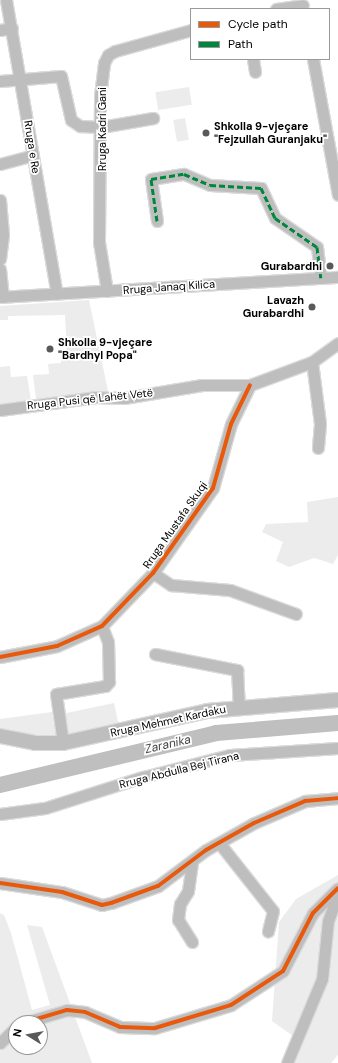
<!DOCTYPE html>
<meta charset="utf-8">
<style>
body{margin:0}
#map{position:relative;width:338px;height:1063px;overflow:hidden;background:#fff;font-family:"DM Sans",sans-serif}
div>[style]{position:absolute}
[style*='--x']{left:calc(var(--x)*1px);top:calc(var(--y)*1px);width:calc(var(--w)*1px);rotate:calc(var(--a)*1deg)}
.green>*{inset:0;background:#ececec;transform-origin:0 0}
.river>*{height:16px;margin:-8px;padding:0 8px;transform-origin:8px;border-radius:8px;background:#bfbfbf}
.roads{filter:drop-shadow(1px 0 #dbdbdb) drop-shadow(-1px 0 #dbdbdb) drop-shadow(0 1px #dbdbdb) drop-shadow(0 -1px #dbdbdb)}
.minor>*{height:11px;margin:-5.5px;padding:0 5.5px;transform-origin:5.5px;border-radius:5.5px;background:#bebebe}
.major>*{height:14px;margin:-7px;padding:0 7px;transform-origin:7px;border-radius:7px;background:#bebebe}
.quiet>*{height:3px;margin-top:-1.5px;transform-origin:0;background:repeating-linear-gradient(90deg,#00873e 0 6px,transparent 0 9px)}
.cycleway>*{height:4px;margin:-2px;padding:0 2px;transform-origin:2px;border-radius:2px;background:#e8590c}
.dots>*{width:11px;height:11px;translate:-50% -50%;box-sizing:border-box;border:2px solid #fff;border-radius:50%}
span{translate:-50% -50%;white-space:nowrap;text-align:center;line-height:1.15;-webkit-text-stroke:3.5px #fff;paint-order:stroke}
.poi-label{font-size:11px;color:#000;font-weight:700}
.left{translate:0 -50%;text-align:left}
.right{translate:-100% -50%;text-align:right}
.street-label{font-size:11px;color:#000}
.water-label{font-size:12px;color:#444;font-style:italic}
.legend{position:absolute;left:190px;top:8px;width:140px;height:52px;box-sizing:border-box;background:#fff;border:1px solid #999;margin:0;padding:5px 7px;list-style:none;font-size:12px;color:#000}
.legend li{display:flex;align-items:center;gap:8px;height:20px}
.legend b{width:20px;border:1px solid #999}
.north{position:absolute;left:8px;top:1015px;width:40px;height:40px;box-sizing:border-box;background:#fff;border:1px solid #999;border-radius:50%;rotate:281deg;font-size:11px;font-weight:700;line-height:16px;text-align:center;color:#000}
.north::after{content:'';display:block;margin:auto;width:14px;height:18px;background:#595959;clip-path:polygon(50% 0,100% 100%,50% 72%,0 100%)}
</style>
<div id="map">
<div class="green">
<div style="left:189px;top:87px;width:18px;height:34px;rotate:81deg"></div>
<div style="left:185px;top:118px;width:22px;height:12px;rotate:80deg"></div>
<div style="clip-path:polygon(89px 300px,108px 391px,36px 399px,33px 375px,49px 374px,48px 364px,61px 363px,61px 356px,67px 355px,65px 315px,8px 316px,8px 320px,0 320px,0 306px)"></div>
<div style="clip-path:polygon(10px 366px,11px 377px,27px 376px,31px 400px,0 404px,0 367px)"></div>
<div style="clip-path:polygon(338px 497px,338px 555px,333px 564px,314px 558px,289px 567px,276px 561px,283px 542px,262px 532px,266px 524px,308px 522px,307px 502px)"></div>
<div style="left:114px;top:703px;width:24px;height:51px;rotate:78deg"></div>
<div style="clip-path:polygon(52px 712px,56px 737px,0 730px,0 719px)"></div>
<div style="clip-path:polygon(338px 875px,338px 1055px,331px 1063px,284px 1063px,293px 1036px,272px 1021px,279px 922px,296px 899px)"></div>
<div style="clip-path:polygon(evenodd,0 913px,4px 915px,11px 933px,32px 1010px,50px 1005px,27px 925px,42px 927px,92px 1063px,0 1063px,0 913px,16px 1023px,40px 1023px,40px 1047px,16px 1047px,16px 1023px)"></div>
</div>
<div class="river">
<div style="--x:0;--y:785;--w:222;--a:-13.5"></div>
<div style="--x:216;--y:733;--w:122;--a:-4.7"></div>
</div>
<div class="roads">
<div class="minor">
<div style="--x:6;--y:0;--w:298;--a:80.2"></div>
<div style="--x:276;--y:9;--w:27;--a:-8"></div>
<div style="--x:0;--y:30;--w:12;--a:-9"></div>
<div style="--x:253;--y:59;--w:13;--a:81"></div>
<div style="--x:313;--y:59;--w:138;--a:79.6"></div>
<div style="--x:0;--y:81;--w:61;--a:-4.7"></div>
<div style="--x:61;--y:76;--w:45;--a:77.2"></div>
<div style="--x:71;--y:120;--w:11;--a:34"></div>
<div style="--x:80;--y:126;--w:21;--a:3"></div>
<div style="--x:101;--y:127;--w:53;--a:-9.8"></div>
<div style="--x:0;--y:164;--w:34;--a:-15"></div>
<div style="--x:0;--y:200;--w:35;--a:85"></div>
<div style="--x:3;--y:235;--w:24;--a:97"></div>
<div style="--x:157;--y:221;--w:42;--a:-98.1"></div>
<div style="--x:151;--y:179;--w:33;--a:-9"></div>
<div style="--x:184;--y:174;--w:28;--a:23"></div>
<div style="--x:210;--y:185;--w:51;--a:3.4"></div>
<div style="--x:261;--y:188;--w:33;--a:65"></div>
<div style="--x:275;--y:218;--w:51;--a:34.6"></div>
<div style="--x:317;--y:247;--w:31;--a:83"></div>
<div style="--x:0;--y:269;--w:28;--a:84"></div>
<div style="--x:107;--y:291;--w:50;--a:-99.3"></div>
<div style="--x:99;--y:242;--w:146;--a:-89.6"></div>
<div style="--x:100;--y:96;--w:33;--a:-83"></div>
<div style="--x:104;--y:63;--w:9;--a:-63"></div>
<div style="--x:108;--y:55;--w:8;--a:-30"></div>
<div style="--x:115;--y:51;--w:79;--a:-15.4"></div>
<div style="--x:0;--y:297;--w:339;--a:-3.4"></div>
<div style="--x:312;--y:362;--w:63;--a:82.6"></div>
<div style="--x:320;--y:424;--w:24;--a:95"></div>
<div style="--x:0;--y:410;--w:97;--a:-7.7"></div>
<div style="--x:96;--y:397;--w:28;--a:2"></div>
<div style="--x:124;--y:398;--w:79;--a:-9.5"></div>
<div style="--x:202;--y:385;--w:48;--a:0"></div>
<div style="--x:250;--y:385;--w:66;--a:-20.4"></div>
<div style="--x:312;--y:362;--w:32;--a:-36"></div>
<div style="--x:153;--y:573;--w:22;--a:34"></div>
<div style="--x:171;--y:585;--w:59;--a:4.8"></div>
<div style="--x:230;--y:590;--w:70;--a:20"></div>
<div style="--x:155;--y:654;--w:84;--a:11"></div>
<div style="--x:237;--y:670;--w:37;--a:87"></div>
<div style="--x:0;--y:657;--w:58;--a:-10.9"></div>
<div style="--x:57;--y:646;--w:49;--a:-24"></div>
<div style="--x:102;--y:626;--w:74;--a:-46.1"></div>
<div style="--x:153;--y:573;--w:104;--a:-54.8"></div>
<div style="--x:213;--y:488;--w:66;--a:-74.3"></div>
<div style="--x:231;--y:424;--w:43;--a:-64"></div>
<div style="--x:63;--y:743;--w:49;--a:-98.1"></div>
<div style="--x:56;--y:694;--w:50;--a:-9.3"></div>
<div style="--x:105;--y:686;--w:6;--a:-45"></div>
<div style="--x:109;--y:682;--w:40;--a:-91.4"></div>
<div style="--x:108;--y:642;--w:17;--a:-111"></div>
<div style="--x:0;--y:814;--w:45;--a:-7.6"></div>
<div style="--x:45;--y:808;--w:103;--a:-17.6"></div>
<div style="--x:143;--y:777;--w:90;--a:-14.2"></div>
<div style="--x:230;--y:755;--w:108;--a:-3.7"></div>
<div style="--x:220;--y:844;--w:85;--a:51.7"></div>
<div style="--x:273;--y:911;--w:21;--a:104"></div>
<div style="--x:0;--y:883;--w:63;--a:8.3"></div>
<div style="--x:62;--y:892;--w:42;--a:18"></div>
<div style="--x:102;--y:905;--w:9;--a:-13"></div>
<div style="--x:111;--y:903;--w:50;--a:-19.9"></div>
<div style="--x:158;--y:886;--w:60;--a:-36.9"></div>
<div style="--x:206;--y:850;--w:55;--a:-29.4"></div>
<div style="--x:254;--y:823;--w:56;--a:-23.3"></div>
<div style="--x:305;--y:801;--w:33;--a:-5"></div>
<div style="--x:192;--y:942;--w:26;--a:-122"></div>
<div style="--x:178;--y:920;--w:16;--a:-83"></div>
<div style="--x:180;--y:904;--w:15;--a:-58"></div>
<div style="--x:188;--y:891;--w:29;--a:-82"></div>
<div style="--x:23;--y:1023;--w:46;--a:-16.5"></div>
<div style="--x:67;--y:1010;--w:18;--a:6"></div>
<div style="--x:85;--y:1012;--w:38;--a:23"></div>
<div style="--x:120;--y:1027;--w:35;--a:2"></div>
<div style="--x:155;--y:1028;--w:79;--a:-16.8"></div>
<div style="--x:231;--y:1005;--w:62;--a:-33.2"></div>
<div style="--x:283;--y:971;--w:65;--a:-62.7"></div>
<div style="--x:313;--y:913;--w:35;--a:-45"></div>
<div style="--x:0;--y:1043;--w:23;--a:-45"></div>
<div style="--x:287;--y:1063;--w:91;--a:-67.4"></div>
<div style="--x:322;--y:979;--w:58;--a:-84.1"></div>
<div style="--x:328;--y:921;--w:30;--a:-70"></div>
</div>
<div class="major">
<div style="--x:0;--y:736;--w:36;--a:11"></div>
<div style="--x:35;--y:743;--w:28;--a:0"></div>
<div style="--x:63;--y:743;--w:148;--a:-12.5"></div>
<div style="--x:207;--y:711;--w:131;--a:-4.8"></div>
</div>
</div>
<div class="quiet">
<div style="--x:157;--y:221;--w:42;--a:-98.1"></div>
<div style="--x:151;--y:179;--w:33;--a:-9"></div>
<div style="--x:184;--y:174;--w:28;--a:23"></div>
<div style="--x:210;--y:185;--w:51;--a:3.4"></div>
<div style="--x:261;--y:188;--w:33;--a:65"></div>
<div style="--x:275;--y:218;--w:51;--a:34.6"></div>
<div style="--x:317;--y:247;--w:31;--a:83"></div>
</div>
<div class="cycleway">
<div style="--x:0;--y:657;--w:58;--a:-10.9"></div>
<div style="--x:57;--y:646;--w:49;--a:-24"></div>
<div style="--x:102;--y:626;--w:74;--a:-46.1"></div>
<div style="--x:153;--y:573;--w:104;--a:-54.8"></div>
<div style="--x:213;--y:488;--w:66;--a:-74.3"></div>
<div style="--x:231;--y:424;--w:43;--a:-64"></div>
<div style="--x:0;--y:883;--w:63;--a:8.3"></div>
<div style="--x:62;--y:892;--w:42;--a:18"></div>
<div style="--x:102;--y:905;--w:9;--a:-13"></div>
<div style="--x:111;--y:903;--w:50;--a:-19.9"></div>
<div style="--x:158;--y:886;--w:60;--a:-36.9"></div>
<div style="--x:206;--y:850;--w:55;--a:-29.4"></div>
<div style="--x:254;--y:823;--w:56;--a:-23.3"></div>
<div style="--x:305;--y:801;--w:33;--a:-5"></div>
<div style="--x:23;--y:1023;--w:46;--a:-16.5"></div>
<div style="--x:67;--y:1010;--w:18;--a:6"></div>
<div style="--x:85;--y:1012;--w:38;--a:23"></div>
<div style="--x:120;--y:1027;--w:35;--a:2"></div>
<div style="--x:155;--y:1028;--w:79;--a:-16.8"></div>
<div style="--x:231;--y:1005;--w:62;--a:-33.2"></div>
<div style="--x:283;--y:971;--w:65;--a:-62.7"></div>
<div style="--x:313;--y:913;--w:35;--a:-45"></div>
</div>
<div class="dots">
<div style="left:206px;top:133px;background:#595959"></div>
<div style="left:330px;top:266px;background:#595959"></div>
<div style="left:312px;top:307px;background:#595959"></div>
<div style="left:50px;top:349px;background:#595959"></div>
</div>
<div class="poi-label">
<span class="left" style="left:214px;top:133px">Shkolla 9-vjeçare<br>"Fejzullah Guranjaku"</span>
<span class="right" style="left:322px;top:266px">Gurabardhi</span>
<span class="right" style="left:304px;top:307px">Lavazh<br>Gurabardhi</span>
<span class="left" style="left:58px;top:349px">Shkolla 9-vjeçare<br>"Bardhyl Popa"</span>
</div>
<div class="street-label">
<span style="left:102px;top:129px;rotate:-90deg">Rruga Kadri Gani</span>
<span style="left:32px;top:147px;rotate:81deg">Rruga e Re</span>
<span style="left:169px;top:287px;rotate:-4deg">Rruga Janaq Kilica</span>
<span style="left:90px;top:399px;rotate:-6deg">Rruga Pusi që Lahët Vetë</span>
<span style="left:175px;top:525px;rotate:-55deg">Rruga Mustafa Skuqi</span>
<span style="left:168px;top:721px;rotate:-12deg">Rruga Mehmet Kardaku</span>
<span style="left:179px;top:770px;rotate:-14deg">Rruga Abdulla Bej Tirana</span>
</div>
<div class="water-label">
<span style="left:168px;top:745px;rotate:-13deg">Zaranika</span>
</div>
<ul class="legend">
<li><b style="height:5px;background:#e8590c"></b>Cycle path</li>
<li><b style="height:5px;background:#00873e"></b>Path</li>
</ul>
<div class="north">N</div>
</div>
